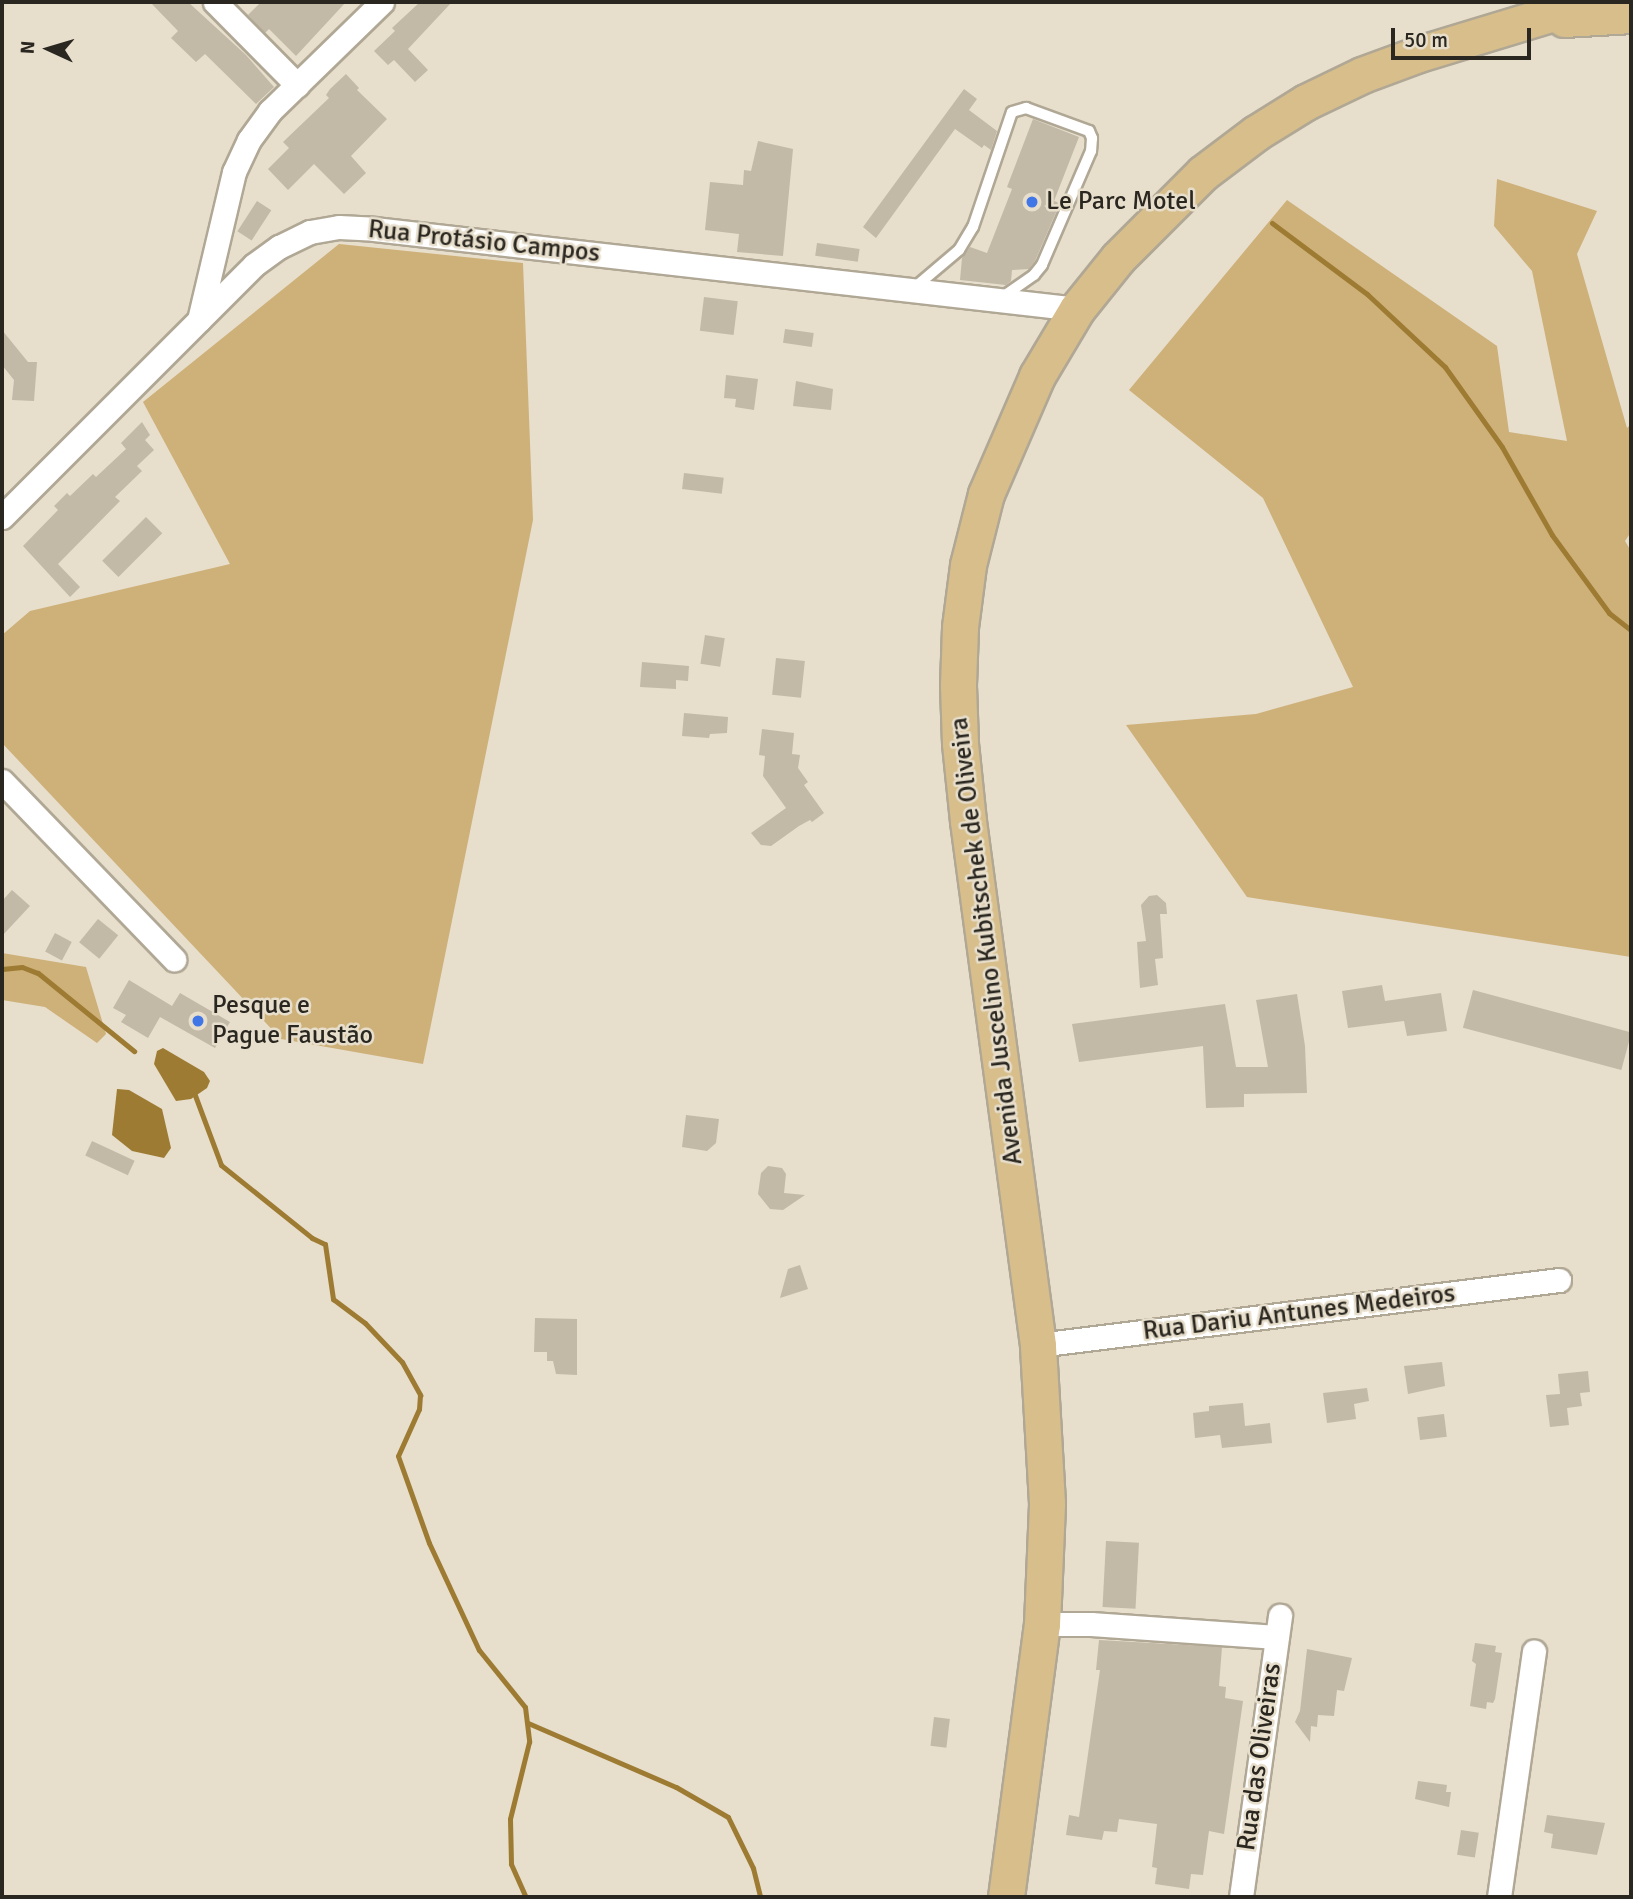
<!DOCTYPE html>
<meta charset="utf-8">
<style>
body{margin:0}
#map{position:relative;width:1633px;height:1899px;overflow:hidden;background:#e7decc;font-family:Signika,sans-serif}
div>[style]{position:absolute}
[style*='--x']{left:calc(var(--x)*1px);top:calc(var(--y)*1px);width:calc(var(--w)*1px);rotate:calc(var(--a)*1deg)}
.green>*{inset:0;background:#ceb079}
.water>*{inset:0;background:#9e7b32}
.stream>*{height:5px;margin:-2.5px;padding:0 2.5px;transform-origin:2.5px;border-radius:2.5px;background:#9e7b32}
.building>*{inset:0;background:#c2b9a7;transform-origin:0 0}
.roads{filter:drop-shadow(2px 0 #b0a795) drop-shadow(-2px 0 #b0a795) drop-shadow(0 2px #b0a795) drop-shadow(0 -2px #b0a795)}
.service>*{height:10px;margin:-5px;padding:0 5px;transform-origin:5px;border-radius:5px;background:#fff}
.minor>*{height:23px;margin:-11.5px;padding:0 11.5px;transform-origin:11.5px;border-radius:11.5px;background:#fff}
.primary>*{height:35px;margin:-17.5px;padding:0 17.5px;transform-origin:17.5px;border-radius:17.5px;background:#d7be8b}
.dots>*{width:19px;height:19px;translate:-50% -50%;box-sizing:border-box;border:4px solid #e7decc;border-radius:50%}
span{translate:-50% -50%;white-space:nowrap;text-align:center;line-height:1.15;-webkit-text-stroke:5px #e7decc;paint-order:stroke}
.poi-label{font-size:26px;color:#2a2720}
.left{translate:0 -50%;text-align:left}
.street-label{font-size:26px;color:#2a2720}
.frame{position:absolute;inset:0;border:4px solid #2a2720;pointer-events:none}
.north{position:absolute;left:14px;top:14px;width:70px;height:70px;-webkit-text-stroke:5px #e7decc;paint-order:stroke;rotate:274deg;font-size:19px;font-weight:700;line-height:28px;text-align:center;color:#2a2720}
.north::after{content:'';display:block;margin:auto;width:24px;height:32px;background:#2a2720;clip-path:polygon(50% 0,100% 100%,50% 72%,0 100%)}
.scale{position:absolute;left:1391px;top:28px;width:140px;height:32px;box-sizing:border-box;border:4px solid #2a2720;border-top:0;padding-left:9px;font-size:21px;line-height:24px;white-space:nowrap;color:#2a2720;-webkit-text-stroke:5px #e7decc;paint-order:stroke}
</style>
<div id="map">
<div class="green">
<div style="clip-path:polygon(1497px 179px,1597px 211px,1577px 254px,1627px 428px,1631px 424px,1631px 532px,1625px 541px,1631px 551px,1631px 957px,1247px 897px,1126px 725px,1256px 714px,1353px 687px,1263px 498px,1129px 390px,1287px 200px,1497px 346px,1509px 432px,1567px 441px,1532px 271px,1494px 226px)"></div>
<div style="clip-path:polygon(339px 244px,523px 263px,533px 520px,423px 1064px,281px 1039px,2px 743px,2px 635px,30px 611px,230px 564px,143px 402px)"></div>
<div style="clip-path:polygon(2px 953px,86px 967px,106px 1034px,97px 1043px,45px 1007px,2px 1000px)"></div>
</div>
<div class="water">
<div style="clip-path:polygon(163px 1048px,204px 1072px,210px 1081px,207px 1088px,191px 1099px,176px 1101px,154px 1064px,157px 1051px)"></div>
<div style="clip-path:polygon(117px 1089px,129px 1090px,162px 1109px,171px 1148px,164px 1158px,132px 1151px,112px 1135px)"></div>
</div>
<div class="stream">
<div style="--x:1272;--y:223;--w:119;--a:36.8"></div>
<div style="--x:1367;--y:294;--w:107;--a:43.1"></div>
<div style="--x:1445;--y:367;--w:98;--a:54.5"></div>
<div style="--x:1502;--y:447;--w:101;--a:60.4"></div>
<div style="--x:1552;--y:535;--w:97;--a:53.8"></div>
<div style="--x:1609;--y:613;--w:28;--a:38"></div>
<div style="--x:2;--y:969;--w:20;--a:-6"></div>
<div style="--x:22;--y:967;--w:17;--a:21"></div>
<div style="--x:38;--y:973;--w:124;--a:39.1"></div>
<div style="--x:193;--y:1090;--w:80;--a:69.5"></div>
<div style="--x:221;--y:1165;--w:117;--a:38.7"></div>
<div style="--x:312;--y:1238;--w:14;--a:25"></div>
<div style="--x:325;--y:1244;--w:56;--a:81.7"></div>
<div style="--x:333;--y:1299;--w:40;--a:37"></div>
<div style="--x:365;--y:1323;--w:54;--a:46.5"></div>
<div style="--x:402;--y:1362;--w:38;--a:61"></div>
<div style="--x:420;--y:1395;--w:14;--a:94"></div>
<div style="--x:419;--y:1409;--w:51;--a:114.1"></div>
<div style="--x:398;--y:1456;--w:92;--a:70.4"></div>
<div style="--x:429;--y:1543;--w:118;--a:65"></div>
<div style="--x:479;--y:1650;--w:73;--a:51.1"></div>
<div style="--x:525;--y:1707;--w:35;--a:83"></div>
<div style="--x:529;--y:1742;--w:79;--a:103.9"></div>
<div style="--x:510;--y:1819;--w:45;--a:88.7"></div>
<div style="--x:511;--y:1864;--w:36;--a:66"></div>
<div style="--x:528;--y:1723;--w:161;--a:23.4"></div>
<div style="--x:676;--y:1787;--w:60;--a:30"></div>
<div style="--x:728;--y:1817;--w:57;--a:63.9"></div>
<div style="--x:753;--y:1868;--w:30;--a:76"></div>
</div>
<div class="building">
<div style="clip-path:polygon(150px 2px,188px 2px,246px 55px,274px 87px,256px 104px,205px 54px,196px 62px,171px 38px,178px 31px)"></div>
<div style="clip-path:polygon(261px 2px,346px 2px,296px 56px,269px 29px,265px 33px,248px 15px)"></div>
<div style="clip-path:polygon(420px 2px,452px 2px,408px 49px,428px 70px,415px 82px,394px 60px,388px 65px,374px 51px,395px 31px,392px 28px)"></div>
<div style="clip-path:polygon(346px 74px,359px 88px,357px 90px,387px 119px,351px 156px,366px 173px,344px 194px,314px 164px,288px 190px,268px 169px,289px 148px,283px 142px,329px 98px,326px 95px,330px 89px)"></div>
<div style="clip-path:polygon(964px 89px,977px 99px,969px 110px,997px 131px,991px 150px,984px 145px,982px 148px,955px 129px,876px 238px,863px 227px)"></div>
<div style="clip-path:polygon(1033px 119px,1079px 137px,1054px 201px,1060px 203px,1035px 261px,1029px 269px,1012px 270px,1011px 281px,1006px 285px,960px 280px,962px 258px,970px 247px,987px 253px,1012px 189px,1007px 187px)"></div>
<div style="clip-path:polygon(758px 141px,793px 149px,783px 256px,737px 252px,739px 234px,705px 230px,710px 182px,743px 185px,744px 170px,751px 171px)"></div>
<div style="left:257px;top:201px;width:17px;height:36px;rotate:33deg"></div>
<div style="left:817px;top:243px;width:43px;height:13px;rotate:8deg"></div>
<div style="left:704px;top:297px;width:34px;height:34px;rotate:7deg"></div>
<div style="left:785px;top:329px;width:29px;height:14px;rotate:8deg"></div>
<div style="clip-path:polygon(2px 330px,28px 362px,37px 362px,34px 401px,12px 400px,14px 380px,2px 365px)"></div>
<div style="clip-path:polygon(726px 375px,758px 379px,754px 410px,735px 407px,736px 399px,724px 398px)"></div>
<div style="clip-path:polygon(796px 381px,833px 389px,831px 410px,793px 406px)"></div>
<div style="clip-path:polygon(142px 422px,150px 435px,145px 440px,154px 450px,137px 466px,142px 471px,115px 497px,120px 501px,58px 564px,80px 587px,70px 597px,23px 546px,58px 510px,54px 506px,67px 493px,70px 496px,93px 474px,96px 477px,126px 449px,121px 443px)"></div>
<div style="left:684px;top:473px;width:40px;height:16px;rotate:7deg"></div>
<div style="left:146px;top:517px;width:23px;height:62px;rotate:45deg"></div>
<div style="left:705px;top:635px;width:20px;height:29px;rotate:9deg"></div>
<div style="left:776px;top:658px;width:29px;height:37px;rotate:6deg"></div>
<div style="clip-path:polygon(642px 662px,689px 666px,688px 681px,676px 680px,676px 689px,640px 687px)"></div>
<div style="clip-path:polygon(684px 713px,728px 717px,727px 733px,710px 734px,709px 738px,682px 736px)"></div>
<div style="clip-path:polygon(762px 729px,794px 733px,792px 754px,800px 755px,798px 768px,808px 782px,804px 785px,824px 813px,812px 822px,810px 820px,799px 826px,771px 846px,761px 845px,751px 833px,786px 808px,763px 776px,765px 756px,759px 755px)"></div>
<div style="clip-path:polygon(12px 890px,30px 906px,2px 936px,2px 901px)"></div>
<div style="clip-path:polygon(1157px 895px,1166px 903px,1167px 914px,1160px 914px,1163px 958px,1155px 959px,1158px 985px,1140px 988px,1137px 942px,1146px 941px,1141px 905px,1149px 896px)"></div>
<div style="left:98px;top:919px;width:26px;height:30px;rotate:39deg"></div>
<div style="left:55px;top:933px;width:19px;height:21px;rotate:28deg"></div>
<div style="clip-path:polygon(129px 980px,172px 1006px,180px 993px,230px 1022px,215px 1048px,160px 1017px,148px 1038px,121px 1022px,126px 1015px,113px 1008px)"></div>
<div style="clip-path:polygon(1382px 985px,1385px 1001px,1441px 993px,1447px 1031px,1407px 1036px,1404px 1021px,1348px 1028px,1342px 991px)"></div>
<div style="left:1473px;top:990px;width:164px;height:39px;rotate:15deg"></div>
<div style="clip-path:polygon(1297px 994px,1305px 1046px,1307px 1093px,1244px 1094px,1244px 1107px,1206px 1108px,1203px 1046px,1079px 1062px,1072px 1024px,1225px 1004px,1236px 1067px,1268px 1067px,1256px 1000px)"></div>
<div style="clip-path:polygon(686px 1115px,719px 1119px,716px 1143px,707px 1151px,682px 1147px)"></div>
<div style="left:92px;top:1141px;width:47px;height:16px;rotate:25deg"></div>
<div style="clip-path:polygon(768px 1166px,782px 1168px,786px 1174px,784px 1193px,805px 1195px,783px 1210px,770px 1209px,758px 1194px,761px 1173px)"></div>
<div style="clip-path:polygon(800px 1265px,808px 1289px,780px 1298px,788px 1269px)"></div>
<div style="clip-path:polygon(535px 1318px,577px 1319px,577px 1375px,556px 1374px,553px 1361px,547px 1361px,547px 1352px,534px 1352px)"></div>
<div style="clip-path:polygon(1442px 1362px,1445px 1386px,1408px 1394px,1404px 1366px)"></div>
<div style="clip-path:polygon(1588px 1371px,1590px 1392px,1580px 1393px,1582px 1406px,1567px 1408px,1569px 1425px,1550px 1427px,1546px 1395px,1560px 1394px,1558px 1374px)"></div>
<div style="clip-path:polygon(1367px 1388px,1369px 1401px,1354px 1404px,1356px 1419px,1327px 1423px,1323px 1393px)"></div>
<div style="clip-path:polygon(1243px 1403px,1245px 1426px,1270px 1423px,1272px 1443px,1222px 1448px,1220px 1435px,1195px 1438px,1193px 1413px,1209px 1411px,1209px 1406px)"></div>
<div style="left:1444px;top:1414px;width:23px;height:27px;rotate:83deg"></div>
<div style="left:1106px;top:1541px;width:33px;height:66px;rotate:3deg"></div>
<div style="clip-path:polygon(1099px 1640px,1222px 1647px,1219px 1686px,1226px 1687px,1225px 1698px,1243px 1701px,1224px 1834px,1209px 1831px,1203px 1875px,1191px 1874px,1189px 1889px,1155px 1884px,1157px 1868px,1152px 1867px,1157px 1824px,1119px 1819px,1117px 1832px,1104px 1831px,1102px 1840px,1066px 1835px,1069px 1815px,1079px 1817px,1100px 1670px,1096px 1670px)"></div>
<div style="clip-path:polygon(1475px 1643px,1496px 1646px,1495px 1652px,1502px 1653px,1495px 1699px,1493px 1703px,1487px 1702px,1486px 1709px,1470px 1706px,1476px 1664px,1472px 1661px)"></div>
<div style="clip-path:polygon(1307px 1649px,1352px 1658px,1344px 1691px,1337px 1690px,1334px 1716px,1318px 1715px,1317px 1727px,1311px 1726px,1310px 1742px,1295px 1722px,1300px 1711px)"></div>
<div style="left:934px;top:1717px;width:16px;height:29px;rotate:7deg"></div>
<div style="clip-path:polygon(1418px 1781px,1447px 1785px,1446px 1792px,1451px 1792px,1449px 1807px,1415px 1799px)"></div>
<div style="clip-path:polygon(1547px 1815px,1605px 1823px,1597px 1855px,1551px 1848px,1553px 1834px,1544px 1832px)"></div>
<div style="left:1461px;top:1830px;width:18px;height:25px;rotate:9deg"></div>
</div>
<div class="roads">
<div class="service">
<div style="--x:914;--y:288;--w:59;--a:-40.2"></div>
<div style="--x:959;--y:250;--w:27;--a:-59"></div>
<div style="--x:973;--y:227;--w:121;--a:-71.3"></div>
<div style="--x:1012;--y:112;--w:15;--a:-16"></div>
<div style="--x:1026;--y:108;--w:67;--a:20.1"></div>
<div style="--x:1089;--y:131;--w:8;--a:67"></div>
<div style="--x:1092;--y:138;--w:13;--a:94"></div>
<div style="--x:1091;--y:151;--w:124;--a:113.3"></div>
<div style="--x:1042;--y:265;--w:13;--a:129"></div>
<div style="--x:1034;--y:275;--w:40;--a:145.1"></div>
</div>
<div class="minor">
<div style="--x:215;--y:2;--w:117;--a:45.3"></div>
<div style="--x:199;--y:320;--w:152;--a:-76.7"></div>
<div style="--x:234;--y:172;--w:35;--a:-65"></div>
<div style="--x:249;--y:140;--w:36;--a:-54"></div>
<div style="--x:270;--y:111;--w:156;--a:-44.2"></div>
<div style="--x:2;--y:517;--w:356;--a:-45"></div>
<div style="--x:254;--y:265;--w:31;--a:-36"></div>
<div style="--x:279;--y:247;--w:34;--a:-26"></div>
<div style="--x:310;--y:232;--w:29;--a:-10"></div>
<div style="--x:339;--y:227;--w:35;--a:3"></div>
<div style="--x:374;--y:229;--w:708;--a:6.49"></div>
<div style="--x:2;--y:781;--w:248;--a:46"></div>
<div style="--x:1038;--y:1345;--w:525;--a:-7.11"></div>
<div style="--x:1042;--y:1624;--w:49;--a:0"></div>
<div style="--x:1091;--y:1624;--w:186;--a:4"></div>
<div style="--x:1241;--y:1897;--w:284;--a:-82.1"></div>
<div style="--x:1499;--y:1897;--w:248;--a:-81.9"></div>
</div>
<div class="primary">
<div style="--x:1564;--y:19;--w:67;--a:-3.4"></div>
<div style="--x:1006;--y:1897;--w:275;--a:-82.5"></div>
<div style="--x:1042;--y:1624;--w:121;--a:-87.6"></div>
<div style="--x:1047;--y:1503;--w:158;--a:-93.3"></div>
<div style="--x:1038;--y:1345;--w:529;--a:-97.61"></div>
<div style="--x:968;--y:821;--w:78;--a:-95.9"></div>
<div style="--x:960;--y:743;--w:58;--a:-92"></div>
<div style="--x:958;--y:685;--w:58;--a:-88"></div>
<div style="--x:960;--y:627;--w:63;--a:-82.6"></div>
<div style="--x:968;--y:565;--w:73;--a:-75.8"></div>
<div style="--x:986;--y:494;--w:129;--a:-66.6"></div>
<div style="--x:1037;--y:376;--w:78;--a:-59.2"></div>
<div style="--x:1077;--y:309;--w:65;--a:-51.2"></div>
<div style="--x:1118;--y:258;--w:120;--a:-45"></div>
<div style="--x:1203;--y:173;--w:66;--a:-37"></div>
<div style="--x:1256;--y:133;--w:59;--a:-31.8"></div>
<div style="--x:1306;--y:102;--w:62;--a:-25.7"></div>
<div style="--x:1362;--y:75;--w:61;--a:-20.2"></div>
<div style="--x:1419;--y:54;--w:179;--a:-16.9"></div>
</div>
</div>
<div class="dots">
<div style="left:1032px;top:202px;background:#4176e7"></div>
<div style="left:198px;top:1021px;background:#4176e7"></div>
</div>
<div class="poi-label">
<span class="left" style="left:1046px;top:202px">Le Parc Motel</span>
<span class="left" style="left:212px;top:1021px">Pesque e<br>Pague Faustão</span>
</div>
<div class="street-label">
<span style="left:484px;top:242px;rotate:6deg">Rua Protásio Campos</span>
<span style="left:987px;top:941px;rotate:-97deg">Avenida Juscelino Kubitschek de Oliveira</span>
<span style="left:1299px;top:1313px;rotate:-7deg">Rua Dariu Antunes Medeiros</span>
<span style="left:1260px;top:1757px;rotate:-82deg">Rua das Oliveiras</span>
</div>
<div class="frame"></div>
<div class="north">N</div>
<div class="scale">50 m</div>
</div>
